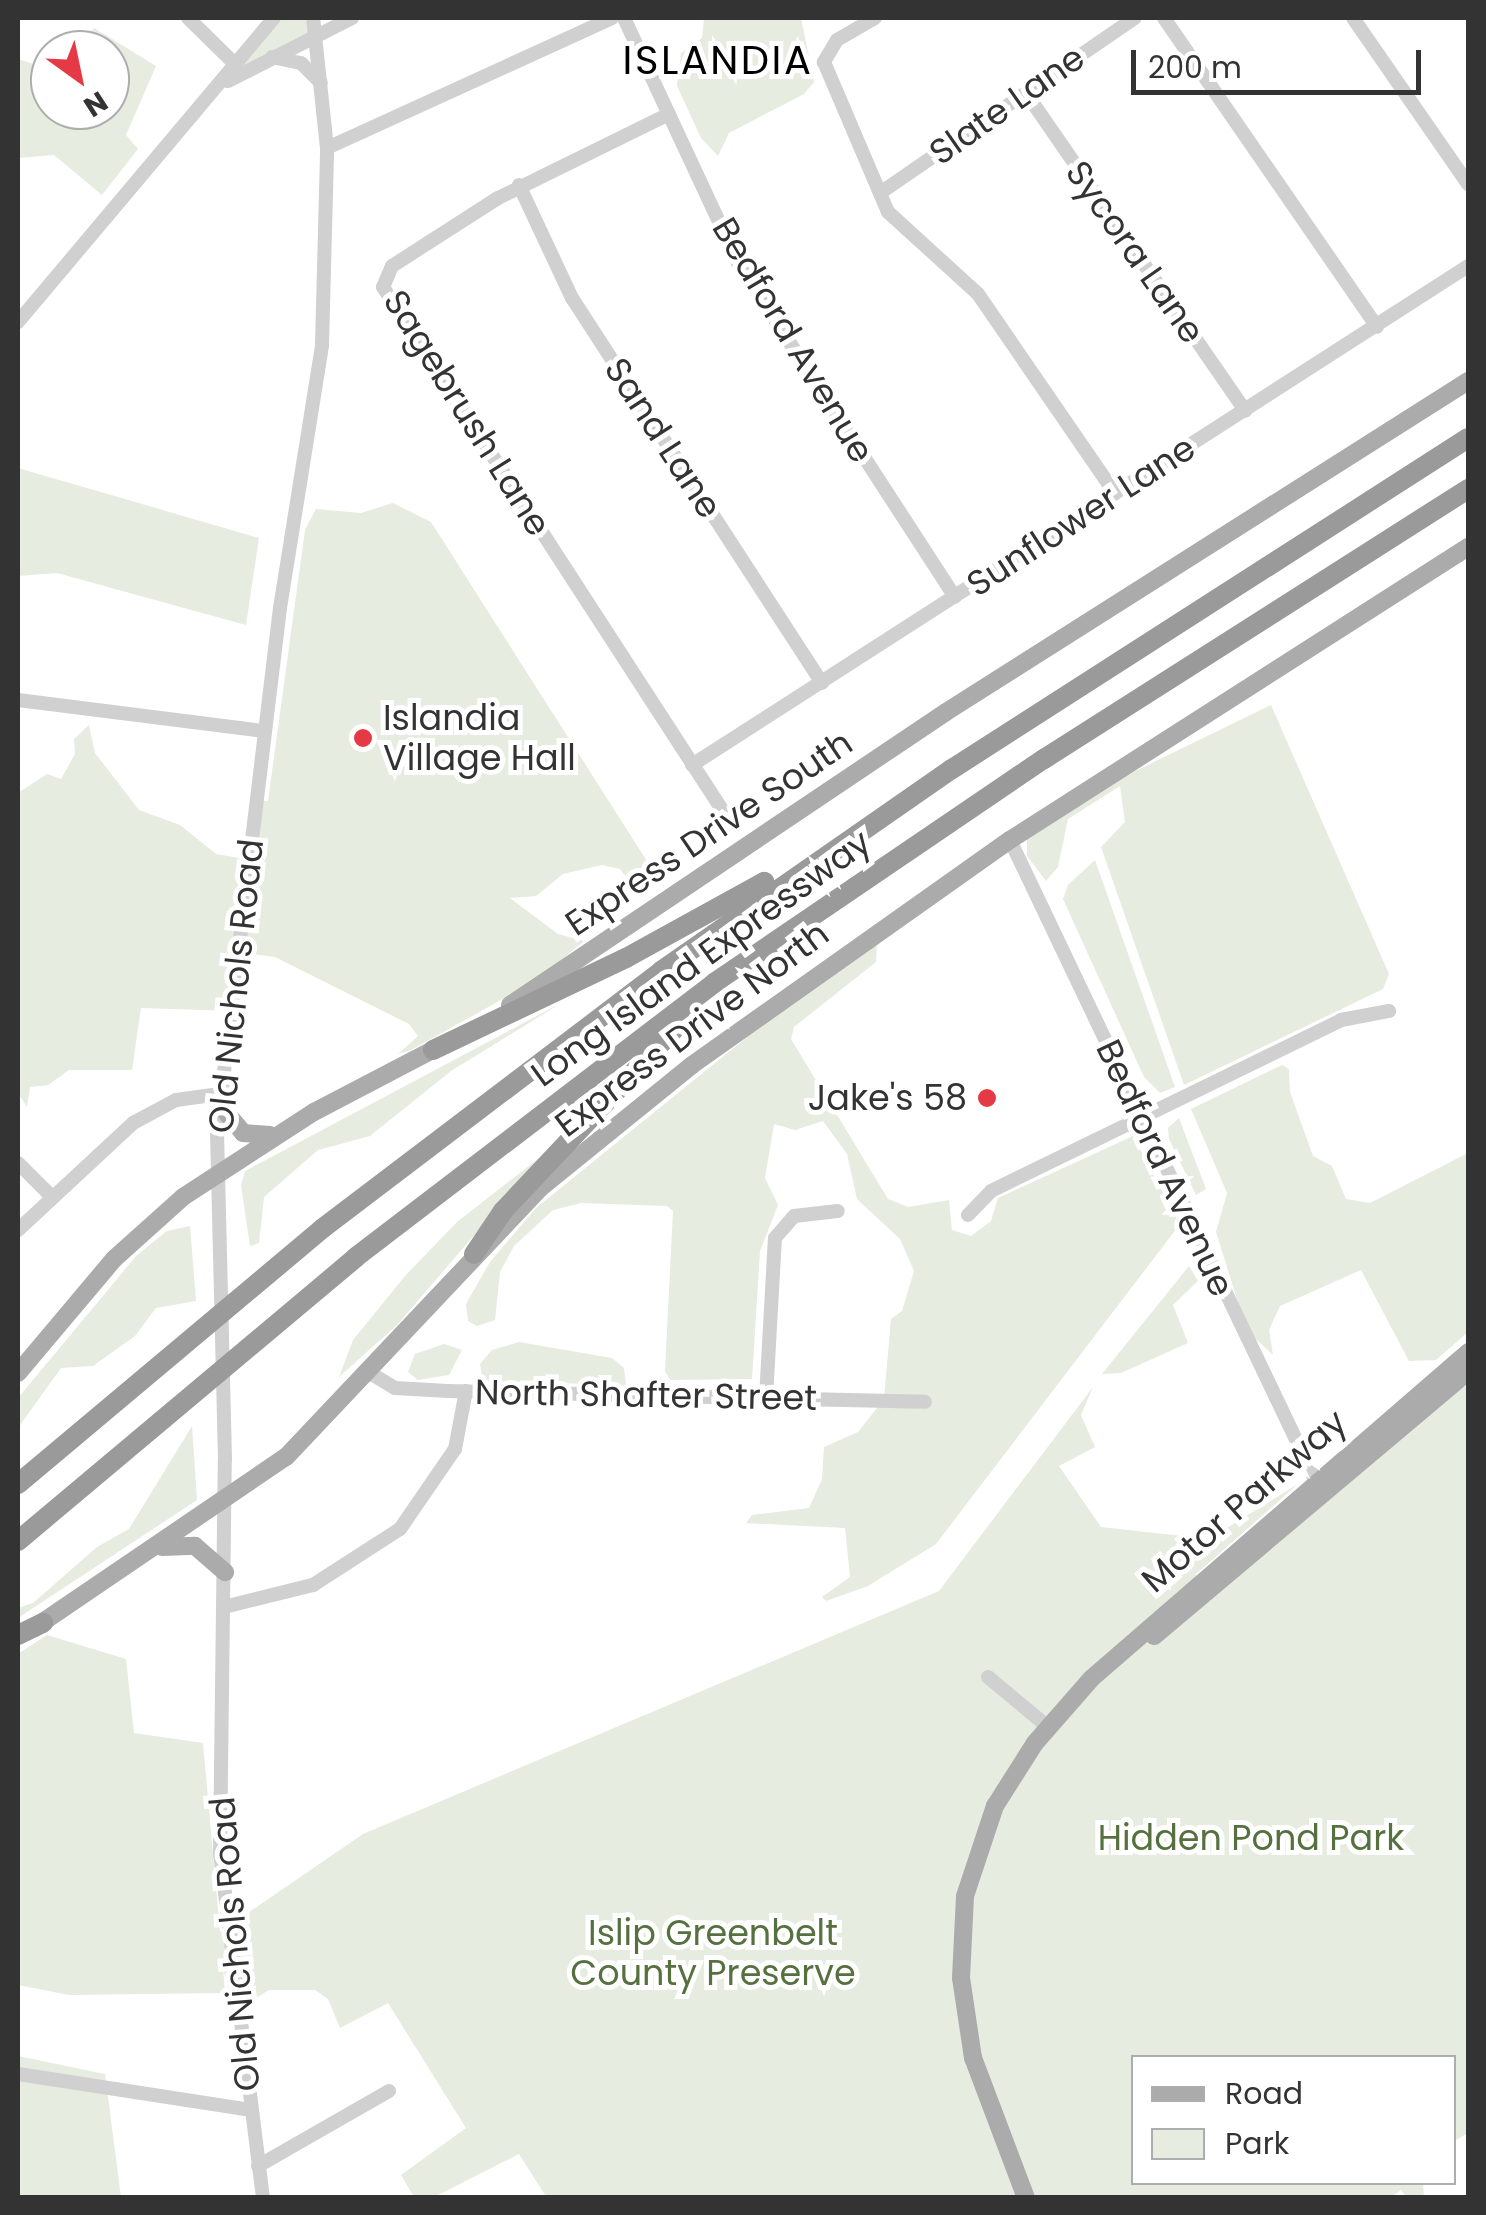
<!DOCTYPE html>
<style>
body{margin:0}
#map{position:relative;width:1486px;height:2215px;overflow:hidden;background:#fff;font-family:Poppins,sans-serif}
div>[style]{position:absolute}
[style*='--x']{left:calc(var(--x)*1px);top:calc(var(--y)*1px);width:calc(var(--w)*1px);rotate:calc(var(--a)*1deg)}
.green>*{inset:0;background:#e6ecdf}
.minor>*{height:14px;margin:-7px;padding:0 7px;transform-origin:7px;border-radius:7px;background:#d0d0d0}
.major>*{height:18px;margin:-9px;padding:0 9px;transform-origin:9px;border-radius:9px;background:#ababab}
.highway>*{height:20px;margin:-10px;padding:0 10px;transform-origin:10px;border-radius:10px;background:#9a9a9a}
.dots>*{width:28px;height:28px;translate:-50% -50%;box-sizing:border-box;border:5px solid #fff;border-radius:50%}
span{translate:-50% -50%;white-space:nowrap;text-align:center;line-height:1.15;-webkit-text-stroke:10px #fff;paint-order:stroke}
.street-label{font-size:35px;color:#333}
.poi-label{font-size:35px;color:#333}
.left{translate:0 -50%;text-align:left}
.right{translate:-100% -50%;text-align:right}
.park-label{font-size:35px;color:#56703f}
.quarter-label{font-size:40px;color:#000;letter-spacing:2.5px}
.frame{position:absolute;inset:0;border:20px solid #333;pointer-events:none}
.legend{position:absolute;left:1131px;top:2055px;width:325px;height:130px;box-sizing:border-box;background:#fff;border:2px solid #adadad;margin:0;padding:12px 18px;list-style:none;font-size:30px;color:#333}
.legend li{display:flex;align-items:center;gap:20px;height:50px}
.legend b{width:50px;border:2px solid #adadad}
.north{position:absolute;left:30px;top:30px;width:100px;height:100px;box-sizing:border-box;background:#fff;border:2px solid #adadad;border-radius:50%;rotate:147deg;font-size:28px;font-weight:700;line-height:40px;text-align:center;color:#333}
.north::after{content:'';display:block;margin:auto;width:35px;height:45px;background:#e63946;clip-path:polygon(50% 0,100% 100%,50% 72%,0 100%)}
.scale{position:absolute;left:1131px;top:50px;width:290px;height:45px;box-sizing:border-box;border:5px solid #333;border-top:0;padding-left:12px;font-size:30px;line-height:35px;white-space:nowrap;color:#333;-webkit-text-stroke:8px #fff;paint-order:stroke}
</style>
<div id="map">
<div class="green">
<div style="clip-path:polygon(275px 18px,312px 18px,314px 36px,242px 70px,236px 63px)"></div>
<div style="clip-path:polygon(704px 18px,801px 18px,814px 82px,804px 94px,729px 133px,718px 156px,701px 138px,677px 86px,681px 53px,702px 38px)"></div>
<div style="clip-path:polygon(94px 28px,156px 66px,126px 135px,138px 149px,102px 195px,54px 155px,18px 158px,18px 59px,50px 69px,50px 110px,110px 110px,110px 50px,75px 50px)"></div>
<div style="clip-path:polygon(18px 468px,259px 538px,246px 625px,57px 573px,18px 576px)"></div>
<div style="clip-path:polygon(393px 503px,431px 522px,652px 869px,636px 891px,620px 869px,602px 865px,563px 874px,536px 896px,510px 898px,558px 934px,584px 941px,537px 980px,411px 1050px,398px 1054px,418px 1036px,409px 1024px,275px 957px,252px 954px,243px 941px,234px 1011px,141px 1008px,132px 1070px,69px 1070px,48px 1085px,30px 1087px,27px 1107px,18px 1093px,18px 793px,47px 774px,61px 779px,75px 754px,74px 739px,89px 725px,95px 753px,139px 810px,180px 825px,216px 854px,250px 860px,257px 801px,268px 801px,305px 530px,316px 509px,361px 513px)"></div>
<div style="clip-path:polygon(1271px 705px,1389px 974px,1383px 989px,1184px 1085px,1101px 847px,1125px 822px,1120px 786px,1068px 819px,1058px 867px,1046px 881px,1027px 856px,1027px 835px,1125px 776px)"></div>
<div style="clip-path:polygon(1095px 860px,1175px 1087px,1160px 1093px,1144px 1077px,1063px 899px,1068px 885px)"></div>
<div style="clip-path:polygon(877px 941px,876px 962px,794px 1027px,791px 1039px,888px 1199px,908px 1207px,949px 1200px,952px 1230px,971px 1236px,991px 1221px,998px 1198px,1133px 1136px,1180px 1224px,936px 1544px,868px 1586px,826px 1601px,822px 1597px,850px 1577px,845px 1528px,746px 1523px,752px 1515px,809px 1508px,822px 1479px,824px 1447px,858px 1432px,884px 1399px,891px 1319px,902px 1311px,914px 1271px,900px 1239px,857px 1199px,847px 1154px,823px 1121px,795px 1130px,774px 1124px,765px 1178px,778px 1205px,760px 1251px,752px 1379px,670px 1380px,665px 1371px,673px 1211px,667px 1206px,581px 1203px,553px 1210px,514px 1246px,500px 1272px,495px 1320px,477px 1326px,468px 1321px,466px 1304px,490px 1262px,536px 1208px,762px 1025px)"></div>
<div style="clip-path:polygon(563px 1002px,451px 1071px,370px 1136px,318px 1150px,264px 1197px,259px 1243px,250px 1246px,241px 1185px,245px 1171px)"></div>
<div style="clip-path:polygon(1282px 1065px,1289px 1069px,1290px 1092px,1313px 1156px,1332px 1166px,1346px 1199px,1370px 1203px,1468px 1153px,1468px 1332px,1436px 1360px,1409px 1361px,1361px 1270px,1280px 1306px,1269px 1330px,1273px 1355px,1247px 1331px,1216px 1232px,1227px 1193px,1191px 1109px)"></div>
<div style="clip-path:polygon(1179px 1118px,1206px 1189px,1196px 1195px,1169px 1139px,1168px 1128px)"></div>
<div style="clip-path:polygon(544px 1154px,397px 1325px,339px 1377px,353px 1340px,405px 1276px,457px 1222px)"></div>
<div style="clip-path:polygon(190px 1226px,196px 1301px,156px 1308px,135px 1336px,93px 1366px,61px 1368px,18px 1428px,18px 1398px,137px 1255px,167px 1231px)"></div>
<div style="clip-path:polygon(1189px 1266px,1198px 1281px,1173px 1305px,1188px 1343px,1121px 1373px,1102px 1374px)"></div>
<div style="clip-path:polygon(519px 1342px,612px 1358px,624px 1368px,626px 1385px,483px 1381px,480px 1364px,492px 1350px)"></div>
<div style="clip-path:polygon(444px 1344px,462px 1350px,449px 1375px,418px 1380px,408px 1372px,415px 1354px)"></div>
<div style="clip-path:polygon(1459px 1380px,1468px 1390px,1468px 2133px,1454px 2141px,1454px 2058px,1134px 2058px,1134px 2182px,1423px 2183px,1424px 2197px,1406px 2197px,1401px 2190px,1390px 2198px,547px 2198px,519px 2154px,434px 2197px,414px 2197px,401px 2175px,466px 2128px,388px 2003px,340px 2028px,328px 1999px,315px 1990px,269px 1990px,233px 2012px,223px 1967px,225px 1993px,69px 1995px,18px 1985px,18px 1654px,47px 1635px,126px 1659px,134px 1733px,203px 1743px,220px 1932px,363px 1834px,939px 1591px,1093px 1387px,1081px 1415px,1095px 1447px,1059px 1466px,1101px 1527px,1209px 1539px,1298px 1484px,1195px 1575px,1207px 1574px,1096px 1684px)"></div>
<div style="clip-path:polygon(192px 1426px,197px 1500px,18px 1618px,18px 1608px,33px 1603px,97px 1547px,129px 1529px)"></div>
<div style="clip-path:polygon(18px 2056px,105px 2074px,121px 2197px,18px 2197px)"></div>
</div>
<div class="minor">
<div style="--x:188;--y:18;--w:70;--a:44.4"></div>
<div style="--x:624;--y:18;--w:270;--a:65"></div>
<div style="--x:738;--y:263;--w:398;--a:57"></div>
<div style="--x:875;--y:18;--w:44;--a:149.9"></div>
<div style="--x:837;--y:40;--w:26;--a:121"></div>
<div style="--x:824;--y:62;--w:163;--a:66.9"></div>
<div style="--x:888;--y:212;--w:122;--a:42.3"></div>
<div style="--x:978;--y:294;--w:242;--a:55.5"></div>
<div style="--x:1164;--y:18;--w:375;--a:55.4"></div>
<div style="--x:1353;--y:18;--w:202;--a:55.3"></div>
<div style="--x:272;--y:57;--w:30;--a:12"></div>
<div style="--x:301;--y:63;--w:28;--a:45"></div>
<div style="--x:228;--y:81;--w:139;--a:-26.9"></div>
<div style="--x:1026;--y:93;--w:386;--a:55.4"></div>
<div style="--x:669;--y:114;--w:191;--a:153.8"></div>
<div style="--x:498;--y:198;--w:126;--a:147.3"></div>
<div style="--x:392;--y:266;--w:23;--a:113"></div>
<div style="--x:383;--y:287;--w:641;--a:57.03"></div>
<div style="--x:327;--y:148;--w:313;--a:-24.5"></div>
<div style="--x:519;--y:185;--w:125;--a:64.9"></div>
<div style="--x:572;--y:298;--w:459;--a:57"></div>
<div style="--x:880;--y:193;--w:309;--a:-34.5"></div>
<div style="--x:18;--y:322;--w:397;--a:-49.9"></div>
<div style="--x:18;--y:700;--w:249;--a:7.2"></div>
<div style="--x:692;--y:765;--w:923;--a:-32.74"></div>
<div style="--x:1010;--y:840;--w:720;--a:64.5"></div>
<div style="--x:18;--y:1163;--w:45;--a:45"></div>
<div style="--x:968;--y:1215;--w:33;--a:-46"></div>
<div style="--x:991;--y:1191;--w:390;--a:-26"></div>
<div style="--x:1341;--y:1020;--w:49;--a:-10.6"></div>
<div style="--x:18;--y:1230;--w:157;--a:-42.9"></div>
<div style="--x:133;--y:1123;--w:49;--a:-28.1"></div>
<div style="--x:176;--y:1100;--w:44;--a:-7.8"></div>
<div style="--x:370;--y:1373;--w:29;--a:31"></div>
<div style="--x:395;--y:1388;--w:53;--a:3.2"></div>
<div style="--x:448;--y:1391;--w:477;--a:1.3"></div>
<div style="--x:766;--y:1398;--w:160;--a:-86.8"></div>
<div style="--x:775;--y:1238;--w:29;--a:-49"></div>
<div style="--x:794;--y:1216;--w:44;--a:-6.5"></div>
<div style="--x:224;--y:1607;--w:92;--a:-13.9"></div>
<div style="--x:313;--y:1585;--w:103;--a:-32.8"></div>
<div style="--x:400;--y:1529;--w:97;--a:-55.5"></div>
<div style="--x:455;--y:1449;--w:59;--a:-79.3"></div>
<div style="--x:988;--y:1677;--w:78;--a:39.8"></div>
<div style="--x:18;--y:2074;--w:235;--a:8.8"></div>
<div style="--x:258;--y:2166;--w:151;--a:-29.8"></div>
<div style="--x:263;--y:2198;--w:347;--a:-97.1"></div>
<div style="--x:220;--y:1854;--w:395;--a:-89.3"></div>
<div style="--x:225;--y:1459;--w:329;--a:-91.4"></div>
<div style="--x:217;--y:1130;--w:526;--a:-83.12"></div>
<div style="--x:280;--y:608;--w:266;--a:-80.9"></div>
<div style="--x:322;--y:345;--w:197;--a:-88.5"></div>
<div style="--x:327;--y:148;--w:131;--a:-96.1"></div>
</div>
<div class="major">
<div style="--x:510;--y:1005;--w:525;--a:-33.9"></div>
<div style="--x:946;--y:712;--w:618;--a:-32.38"></div>
<div style="--x:219;--y:1104;--w:38;--a:50"></div>
<div style="--x:243;--y:1133;--w:27;--a:4"></div>
<div style="--x:18;--y:1373;--w:149;--a:-49.9"></div>
<div style="--x:114;--y:1259;--w:93;--a:-41.9"></div>
<div style="--x:183;--y:1197;--w:156;--a:-33"></div>
<div style="--x:314;--y:1112;--w:147;--a:-27.6"></div>
<div style="--x:162;--y:1547;--w:33;--a:-2"></div>
<div style="--x:195;--y:1546;--w:40;--a:41"></div>
<div style="--x:34;--y:1628;--w:305;--a:-34.2"></div>
<div style="--x:286;--y:1457;--w:369;--a:-46.6"></div>
<div style="--x:539;--y:1189;--w:197;--a:-39"></div>
<div style="--x:692;--y:1065;--w:390;--a:-35.3"></div>
<div style="--x:1010;--y:840;--w:544;--a:-32.61"></div>
<div style="--x:1154;--y:1636;--w:410;--a:-40.1"></div>
<div style="--x:1026;--y:2198;--w:150;--a:-110.7"></div>
<div style="--x:973;--y:2058;--w:81;--a:-98.5"></div>
<div style="--x:961;--y:1978;--w:82;--a:-87.2"></div>
<div style="--x:965;--y:1896;--w:95;--a:-71.6"></div>
<div style="--x:995;--y:1806;--w:75;--a:-57.6"></div>
<div style="--x:1035;--y:1743;--w:86;--a:-48.8"></div>
<div style="--x:1092;--y:1678;--w:498;--a:-40.9"></div>
</div>
<div class="highway">
<div style="--x:433;--y:1050;--w:214;--a:-25.5"></div>
<div style="--x:626;--y:958;--w:158;--a:-28.8"></div>
<div style="--x:474;--y:1254;--w:52;--a:-56"></div>
<div style="--x:503;--y:1211;--w:260;--a:-46.7"></div>
<div style="--x:18;--y:1484;--w:398;--a:-40"></div>
<div style="--x:323;--y:1228;--w:425;--a:-37.2"></div>
<div style="--x:661;--y:971;--w:354;--a:-34.8"></div>
<div style="--x:952;--y:769;--w:613;--a:-32.68"></div>
<div style="--x:18;--y:1541;--w:441;--a:-40"></div>
<div style="--x:356;--y:1257;--w:451;--a:-37.4"></div>
<div style="--x:714;--y:983;--w:399;--a:-34.2"></div>
<div style="--x:1044;--y:759;--w:503;--a:-32.49"></div>
<div style="--x:18;--y:1635;--w:28;--a:-26"></div>
</div>
<div class="dots">
<div style="left:363px;top:738px;background:#e63946"></div>
<div style="left:987px;top:1098px;background:#e63946"></div>
</div>
<div class="street-label">
<span style="left:1007px;top:105px;rotate:-35deg">Slate Lane</span>
<span style="left:1135px;top:252px;rotate:55deg">Sycora Lane</span>
<span style="left:793px;top:340px;rotate:59deg">Bedford Avenue</span>
<span style="left:467px;top:413px;rotate:58deg">Sagebrush Lane</span>
<span style="left:663px;top:438px;rotate:57deg">Sand Lane</span>
<span style="left:1081px;top:516px;rotate:-33deg">Sunflower Lane</span>
<span style="left:709px;top:833px;rotate:-34deg">Express Drive South</span>
<span style="left:701px;top:958px;rotate:-36deg">Long Island Expressway</span>
<span style="left:236px;top:986px;rotate:-84deg">Old Nichols Road</span>
<span style="left:692px;top:1029px;rotate:-37deg">Express Drive North</span>
<span style="left:1165px;top:1168px;rotate:65deg">Bedford Avenue</span>
<span style="left:646px;top:1395px;rotate:1deg">North Shafter Street</span>
<span style="left:1244px;top:1501px;rotate:-41deg">Motor Parkway</span>
<span style="left:235px;top:1944px;rotate:-95deg">Old Nichols Road</span>
</div>
<div class="poi-label">
<span class="left" style="left:383px;top:738px">Islandia<br>Village Hall</span>
<span class="right" style="left:967px;top:1098px">Jake's 58</span>
</div>
<div class="park-label">
<span style="left:1251px;top:1838px">Hidden Pond Park</span>
<span style="left:713px;top:1953px">Islip Greenbelt<br>County Preserve</span>
</div>
<div class="quarter-label">
<span style="left:718px;top:60px">ISLANDIA</span>
</div>
<div class="frame"></div>
<ul class="legend">
<li><b style="height:12px;background:#ababab"></b>Road</li>
<li><b style="height:28px;background:#e6ecdf"></b>Park</li>
</ul>
<div class="north">N</div>
<div class="scale">200 m</div>
</div>
